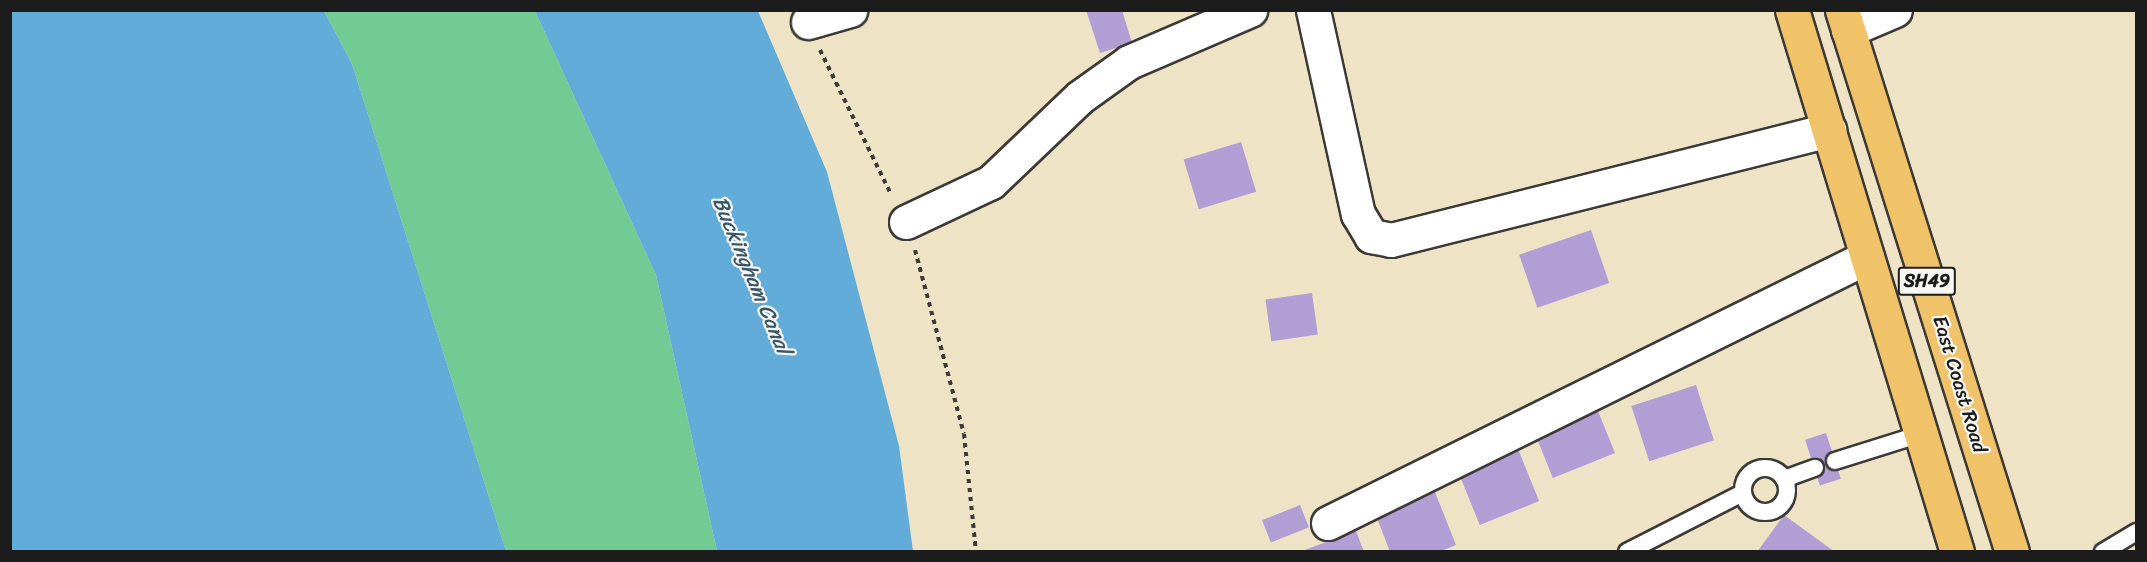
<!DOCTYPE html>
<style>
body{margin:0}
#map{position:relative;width:2147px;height:562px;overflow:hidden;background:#efe3c6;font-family:Sriracha,sans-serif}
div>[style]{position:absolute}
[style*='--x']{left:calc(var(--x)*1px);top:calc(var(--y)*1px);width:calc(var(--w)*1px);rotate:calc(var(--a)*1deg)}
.green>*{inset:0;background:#72cb92}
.water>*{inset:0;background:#62acda}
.building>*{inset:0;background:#b09ed5;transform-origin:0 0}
.path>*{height:4px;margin-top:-2px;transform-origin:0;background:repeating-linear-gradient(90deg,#3c3a36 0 4.5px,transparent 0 9px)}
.roads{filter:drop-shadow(2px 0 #3c3a36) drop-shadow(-2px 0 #3c3a36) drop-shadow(0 2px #3c3a36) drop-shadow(0 -2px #3c3a36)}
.service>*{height:16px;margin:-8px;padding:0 8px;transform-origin:8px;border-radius:8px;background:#fff}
.service>.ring{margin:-8px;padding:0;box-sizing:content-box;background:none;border:16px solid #fff;border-radius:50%}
.minor>*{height:33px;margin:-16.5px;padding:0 16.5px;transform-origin:16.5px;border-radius:16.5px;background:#fff}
.primary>*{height:33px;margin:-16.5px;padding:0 16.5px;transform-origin:16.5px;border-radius:16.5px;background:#f1c369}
span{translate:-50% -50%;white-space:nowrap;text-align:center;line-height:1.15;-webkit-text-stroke:4.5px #f6f6f2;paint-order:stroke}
.shield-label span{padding:2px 4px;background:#f6f6f2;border:2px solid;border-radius:4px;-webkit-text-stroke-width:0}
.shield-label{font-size:18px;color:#1c1c1c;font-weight:700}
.street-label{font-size:20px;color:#1c1c1c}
.water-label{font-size:21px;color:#385668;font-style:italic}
.frame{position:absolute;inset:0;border:12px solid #1c1c1c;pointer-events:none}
</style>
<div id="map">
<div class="green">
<div style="clip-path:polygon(324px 11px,535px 11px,656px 275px,717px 551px,506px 551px,352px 64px)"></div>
</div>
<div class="water">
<div style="clip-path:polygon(10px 11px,324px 11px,352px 64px,506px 551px,11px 551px)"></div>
<div style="clip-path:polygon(535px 11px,758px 11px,827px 172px,899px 446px,913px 551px,717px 551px,656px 275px)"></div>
</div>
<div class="building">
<div style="clip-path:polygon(1086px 10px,1122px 10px,1132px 43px,1100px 53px)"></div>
<div style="left:1241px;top:142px;width:52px;height:60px;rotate:73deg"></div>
<div style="left:1591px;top:230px;width:56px;height:76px;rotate:71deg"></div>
<div style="left:1312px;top:293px;width:42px;height:47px;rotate:82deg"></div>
<div style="left:1696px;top:385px;width:58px;height:68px;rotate:72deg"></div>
<div style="left:1594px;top:401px;width:56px;height:67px;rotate:68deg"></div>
<div style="left:1826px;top:433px;width:48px;height:22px;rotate:72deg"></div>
<div style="left:1514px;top:439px;width:67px;height:64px;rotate:68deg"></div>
<div style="clip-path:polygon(1433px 487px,1456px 545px,1439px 552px,1390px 552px,1374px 510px)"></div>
<div style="left:1300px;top:505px;width:24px;height:41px;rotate:68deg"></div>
<div style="clip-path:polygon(1784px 515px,1835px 552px,1757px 552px)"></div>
<div style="clip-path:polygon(1356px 531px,1364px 552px,1302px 552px,1302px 551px)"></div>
</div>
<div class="path">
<div style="--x:820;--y:50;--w:161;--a:63.8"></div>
<div style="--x:915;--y:250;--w:190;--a:75.1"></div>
<div style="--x:964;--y:434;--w:119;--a:84.2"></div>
</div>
<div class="roads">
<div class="service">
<div style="--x:1835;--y:461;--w:90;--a:-17.4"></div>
<div class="ring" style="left:1743px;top:468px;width:28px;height:28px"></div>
<div style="--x:1784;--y:479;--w:33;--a:-20"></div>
<div style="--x:1627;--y:552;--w:130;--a:-27"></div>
<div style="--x:2103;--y:552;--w:39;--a:-31"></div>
</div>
<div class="minor">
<div style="--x:1313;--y:10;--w:209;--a:77.6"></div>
<div style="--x:1358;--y:214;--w:26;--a:59"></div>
<div style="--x:1371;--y:236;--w:20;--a:11"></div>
<div style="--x:1391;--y:240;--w:452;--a:-14.1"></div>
<div style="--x:808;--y:22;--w:44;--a:-15.9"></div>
<div style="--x:1848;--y:30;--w:51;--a:-23.1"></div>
<div style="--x:906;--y:222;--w:94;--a:-25.2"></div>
<div style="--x:991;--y:182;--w:123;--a:-43.7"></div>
<div style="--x:1080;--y:97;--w:60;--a:-35.5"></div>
<div style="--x:1129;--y:62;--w:132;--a:-23.3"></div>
<div style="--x:1328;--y:523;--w:601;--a:-26.27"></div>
</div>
<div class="primary">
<div style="--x:1792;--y:10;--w:567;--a:73.07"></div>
<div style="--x:1842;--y:10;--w:568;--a:72.59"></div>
</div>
</div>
<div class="shield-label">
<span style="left:1927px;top:281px">SH49</span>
</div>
<div class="street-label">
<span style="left:1960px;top:384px;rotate:73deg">East Coast Road</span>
</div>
<div class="water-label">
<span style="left:752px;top:275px;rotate:67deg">Buckingham Canal</span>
</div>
<div class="frame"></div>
</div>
